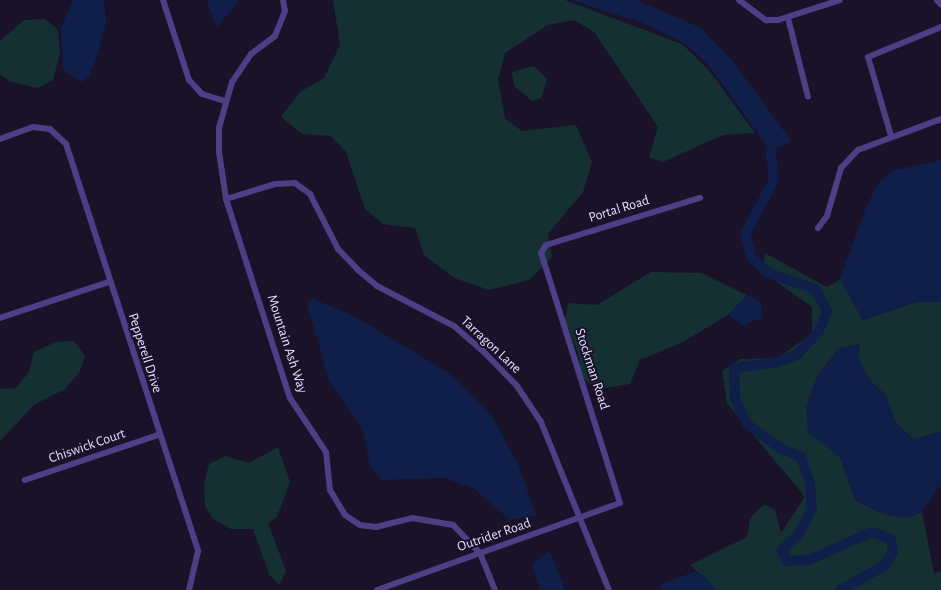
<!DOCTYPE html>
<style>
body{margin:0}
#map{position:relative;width:941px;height:590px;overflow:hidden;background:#191229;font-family:"Alegreya Sans",sans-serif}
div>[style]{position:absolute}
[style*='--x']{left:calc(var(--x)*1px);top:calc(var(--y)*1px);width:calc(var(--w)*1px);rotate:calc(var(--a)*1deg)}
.green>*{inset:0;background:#153032}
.water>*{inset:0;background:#101f49}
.river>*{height:10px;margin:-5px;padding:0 5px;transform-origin:5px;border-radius:5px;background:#101f49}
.minor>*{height:6px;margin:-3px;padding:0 3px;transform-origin:3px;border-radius:3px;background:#4b4085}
span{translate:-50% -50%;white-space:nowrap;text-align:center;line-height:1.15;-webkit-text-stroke:4px #191229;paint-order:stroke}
.street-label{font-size:14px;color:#e3dcfd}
</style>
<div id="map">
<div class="green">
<div style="clip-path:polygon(333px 0,565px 0,682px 44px,708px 69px,755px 133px,723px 135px,663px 162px,649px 157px,658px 127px,594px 32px,574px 20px,548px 25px,505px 53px,498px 79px,505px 119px,522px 131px,576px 125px,592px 162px,583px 192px,548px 234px,552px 257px,529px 280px,489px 290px,454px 278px,424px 255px,415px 228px,383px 224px,365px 209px,346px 152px,331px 136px,302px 134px,281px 117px,300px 92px,324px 78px,340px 45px)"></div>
<div style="clip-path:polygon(45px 19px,58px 30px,60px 53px,53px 80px,38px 88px,11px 82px,0 75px,0 41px,24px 20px)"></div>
<div style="clip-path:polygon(534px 66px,547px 79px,541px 98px,532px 101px,514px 86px,512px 72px)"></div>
<div style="clip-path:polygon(765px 253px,827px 287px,840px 279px,863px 320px,916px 302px,941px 302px,941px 432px,913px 439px,896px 423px,885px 394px,872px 383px,858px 358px,859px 344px,838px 349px,818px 375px,806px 407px,818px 437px,840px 457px,855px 500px,883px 514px,908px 518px,922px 512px,934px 573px,941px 571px,941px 590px,716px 590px,690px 565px,747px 537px,750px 518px,764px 504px,775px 510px,781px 533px,805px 497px,727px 403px,722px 371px,740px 359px,777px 358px,812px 334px,812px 307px,763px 272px)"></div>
<div style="clip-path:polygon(651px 272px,701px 273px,747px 295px,728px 315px,681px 343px,640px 360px,630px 384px,597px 389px,581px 377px,578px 353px,565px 320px,568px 303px,597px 305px)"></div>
<div style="clip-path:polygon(74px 341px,85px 356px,79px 373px,65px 389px,35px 404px,0 441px,0 389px,16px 388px,29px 372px,34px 352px,56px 342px)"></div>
<div style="clip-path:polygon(278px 447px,290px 482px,277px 517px,268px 523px,286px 571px,279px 585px,269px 574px,253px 529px,231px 529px,212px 518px,205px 505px,204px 484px,209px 464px,225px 456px,249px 463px)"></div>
</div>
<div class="water">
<div style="clip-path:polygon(73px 0,104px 0,106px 23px,99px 49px,90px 76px,82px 82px,63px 70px,61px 27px)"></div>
<div style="clip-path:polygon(206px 0,237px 0,237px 4px,217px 27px)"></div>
<div style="clip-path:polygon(571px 0,636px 0,701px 28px,735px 64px,792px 142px,770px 150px,707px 63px,684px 43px,643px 23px)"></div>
<div style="clip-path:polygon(941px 160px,941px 302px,916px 302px,863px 320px,840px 279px,866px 207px,879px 182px,895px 170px)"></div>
<div style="clip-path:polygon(747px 295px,760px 301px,763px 318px,743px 325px,728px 315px)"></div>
<div style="clip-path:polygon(313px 299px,354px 316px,449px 373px,491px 415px,518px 464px,536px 515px,510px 520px,473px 488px,444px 478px,382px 480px,371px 468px,361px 426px,329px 381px,309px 311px,307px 302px)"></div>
<div style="clip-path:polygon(860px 344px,858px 358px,872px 383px,885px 394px,896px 423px,913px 439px,941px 432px,941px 484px,922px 512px,908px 518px,883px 514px,855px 500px,840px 457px,808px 433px,806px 407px,818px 375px,838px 349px)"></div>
<div style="clip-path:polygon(550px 551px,565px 590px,540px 590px,532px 564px)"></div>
<div style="clip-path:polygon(694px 572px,704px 575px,716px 590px,660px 590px,663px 583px)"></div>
</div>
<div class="river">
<div style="--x:769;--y:136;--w:44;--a:83.5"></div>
<div style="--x:774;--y:180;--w:61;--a:118.2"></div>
<div style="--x:745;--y:234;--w:25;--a:74"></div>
<div style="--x:752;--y:258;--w:22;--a:43"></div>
<div style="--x:768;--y:273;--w:50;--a:18.8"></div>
<div style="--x:815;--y:289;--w:25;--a:61"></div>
<div style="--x:827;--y:311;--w:22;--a:112"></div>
<div style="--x:819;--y:331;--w:33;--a:133"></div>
<div style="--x:797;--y:355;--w:24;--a:161"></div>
<div style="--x:774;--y:363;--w:40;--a:172.9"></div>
<div style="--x:734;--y:368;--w:30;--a:88"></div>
<div style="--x:735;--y:398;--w:27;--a:66"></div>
<div style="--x:746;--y:423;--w:42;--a:36.3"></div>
<div style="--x:780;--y:448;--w:23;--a:23"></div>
<div style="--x:801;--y:457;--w:28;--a:71"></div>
<div style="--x:810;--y:483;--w:26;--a:86"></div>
<div style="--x:812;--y:509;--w:30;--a:118"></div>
<div style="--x:798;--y:535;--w:22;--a:137"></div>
<div style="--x:782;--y:550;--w:12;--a:66"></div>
<div style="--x:787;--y:561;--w:22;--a:-3"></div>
<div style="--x:809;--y:560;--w:69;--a:-24"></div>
<div style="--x:872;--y:532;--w:20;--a:20"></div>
<div style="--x:891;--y:539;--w:13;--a:81"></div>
<div style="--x:893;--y:552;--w:17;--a:123"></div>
<div style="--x:884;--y:566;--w:50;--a:151.4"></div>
</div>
<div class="minor">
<div style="--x:163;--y:0;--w:84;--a:72"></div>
<div style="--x:189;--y:80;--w:19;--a:47"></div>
<div style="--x:202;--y:94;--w:24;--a:17"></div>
<div style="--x:283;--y:0;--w:11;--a:80"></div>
<div style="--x:285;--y:11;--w:27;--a:112"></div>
<div style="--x:275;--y:36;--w:30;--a:143"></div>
<div style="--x:251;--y:54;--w:34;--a:124"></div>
<div style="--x:232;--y:82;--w:48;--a:105.8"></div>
<div style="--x:219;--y:128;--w:24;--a:90"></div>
<div style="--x:219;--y:152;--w:48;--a:81.5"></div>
<div style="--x:226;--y:199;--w:209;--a:72.2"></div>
<div style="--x:290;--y:398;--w:65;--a:56.3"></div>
<div style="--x:326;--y:452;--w:38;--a:84"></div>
<div style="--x:330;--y:490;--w:29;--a:59"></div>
<div style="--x:345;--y:515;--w:18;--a:34"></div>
<div style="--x:360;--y:525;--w:16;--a:7"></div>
<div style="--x:376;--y:527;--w:37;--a:-14"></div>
<div style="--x:412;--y:518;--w:42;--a:9.7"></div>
<div style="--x:453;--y:525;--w:39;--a:46"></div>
<div style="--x:480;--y:553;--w:40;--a:68"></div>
<div style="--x:739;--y:0;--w:34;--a:37"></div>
<div style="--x:766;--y:20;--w:12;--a:0"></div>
<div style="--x:778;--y:20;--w:65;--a:-17.9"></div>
<div style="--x:937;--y:0;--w:6;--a:51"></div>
<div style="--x:788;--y:18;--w:81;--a:75.8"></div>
<div style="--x:891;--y:136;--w:82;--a:-106.2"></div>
<div style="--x:868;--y:57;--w:79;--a:-22.3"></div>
<div style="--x:0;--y:139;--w:35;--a:-20"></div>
<div style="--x:33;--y:127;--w:17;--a:7"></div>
<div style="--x:50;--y:129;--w:22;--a:43"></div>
<div style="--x:66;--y:144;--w:428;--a:72"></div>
<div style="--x:198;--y:551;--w:40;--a:103"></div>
<div style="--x:226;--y:199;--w:51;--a:-17"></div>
<div style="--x:275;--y:184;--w:20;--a:-3"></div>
<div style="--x:295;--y:183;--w:19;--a:36"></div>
<div style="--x:310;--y:194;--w:62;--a:63"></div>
<div style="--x:338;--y:249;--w:29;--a:46"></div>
<div style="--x:358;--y:270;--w:25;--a:40"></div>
<div style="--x:377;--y:286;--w:87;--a:27.5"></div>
<div style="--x:454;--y:326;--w:38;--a:41"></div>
<div style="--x:483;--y:351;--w:49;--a:45.8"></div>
<div style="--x:517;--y:386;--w:43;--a:56.3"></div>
<div style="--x:541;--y:422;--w:181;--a:68"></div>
<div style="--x:818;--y:228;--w:15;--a:-53"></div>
<div style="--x:827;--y:216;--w:50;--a:-73.7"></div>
<div style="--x:841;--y:168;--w:25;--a:-47"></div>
<div style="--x:858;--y:150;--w:89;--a:-20.5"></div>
<div style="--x:0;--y:318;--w:115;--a:-18.3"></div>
<div style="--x:25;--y:480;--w:140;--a:-18.7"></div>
<div style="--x:377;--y:590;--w:258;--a:-19.7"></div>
<div style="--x:620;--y:503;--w:262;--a:-107.5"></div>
<div style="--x:541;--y:253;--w:9;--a:-58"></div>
<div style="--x:546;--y:245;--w:161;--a:-17"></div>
</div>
<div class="street-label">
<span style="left:619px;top:209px;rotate:-17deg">Portal Road</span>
<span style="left:287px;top:344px;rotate:72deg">Mountain Ash Way</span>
<span style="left:491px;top:345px;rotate:43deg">Tarragon Lane</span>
<span style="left:145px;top:353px;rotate:72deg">Pepperell Drive</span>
<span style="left:592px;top:369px;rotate:72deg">Stockman Road</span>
<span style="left:87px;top:446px;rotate:-19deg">Chiswick Court</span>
<span style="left:494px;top:535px;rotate:-19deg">Outrider Road</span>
</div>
</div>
